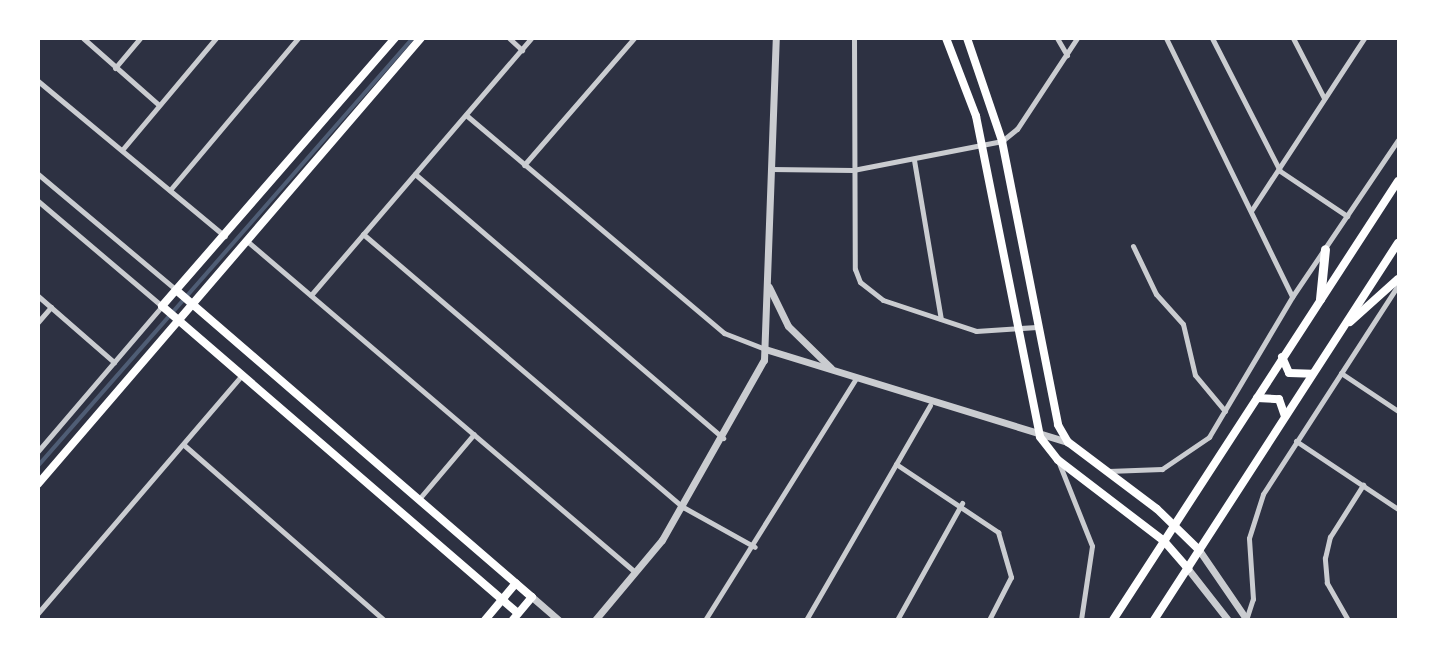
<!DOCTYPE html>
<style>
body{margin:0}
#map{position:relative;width:1437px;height:658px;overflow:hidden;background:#2d3142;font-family:"PT Sans Narrow",sans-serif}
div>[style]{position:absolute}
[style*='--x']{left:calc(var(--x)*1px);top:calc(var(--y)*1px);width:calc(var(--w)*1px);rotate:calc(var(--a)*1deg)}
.stream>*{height:3.5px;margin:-1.75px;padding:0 1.75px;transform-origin:1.75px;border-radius:1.75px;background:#4f5d75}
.minor>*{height:5px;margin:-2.5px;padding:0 2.5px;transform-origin:2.5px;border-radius:2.5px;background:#caccd0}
.tertiary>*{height:7px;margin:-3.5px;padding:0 3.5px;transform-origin:3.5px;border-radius:3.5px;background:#caccd0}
.secondary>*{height:8px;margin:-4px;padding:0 4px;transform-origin:4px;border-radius:4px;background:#fff}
.primary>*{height:9px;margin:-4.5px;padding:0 4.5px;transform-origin:4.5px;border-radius:4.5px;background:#fff}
span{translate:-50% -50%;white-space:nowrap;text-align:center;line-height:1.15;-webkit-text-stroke:7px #fff;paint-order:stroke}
.frame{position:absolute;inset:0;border:40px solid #fff;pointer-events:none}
</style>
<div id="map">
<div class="stream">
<div style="--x:38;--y:466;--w:569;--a:-48.78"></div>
</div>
<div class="minor">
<div style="--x:83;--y:38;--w:101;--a:41.4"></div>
<div style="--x:509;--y:38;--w:18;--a:43"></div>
<div style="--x:854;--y:38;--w:231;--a:89.8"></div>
<div style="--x:855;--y:269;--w:14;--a:69"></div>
<div style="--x:860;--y:282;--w:29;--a:38"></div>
<div style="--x:883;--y:300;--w:98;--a:18.4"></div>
<div style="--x:976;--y:331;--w:61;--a:-3.8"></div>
<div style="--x:1057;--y:38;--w:20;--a:60"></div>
<div style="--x:1166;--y:38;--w:287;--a:64"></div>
<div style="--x:1212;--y:38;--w:149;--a:62.9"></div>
<div style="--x:1280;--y:171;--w:81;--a:33.9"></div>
<div style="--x:1293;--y:38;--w:68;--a:62.7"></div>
<div style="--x:115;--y:68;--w:39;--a:-50"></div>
<div style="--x:38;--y:81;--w:243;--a:39.7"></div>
<div style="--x:466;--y:115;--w:338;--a:40.2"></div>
<div style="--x:724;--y:333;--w:44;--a:21.3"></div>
<div style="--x:122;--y:150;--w:146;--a:-50"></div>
<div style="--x:914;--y:160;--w:161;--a:80.4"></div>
<div style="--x:524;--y:165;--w:168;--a:-49.1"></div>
<div style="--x:771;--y:169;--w:82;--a:0.7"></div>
<div style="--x:853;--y:170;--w:152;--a:-11"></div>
<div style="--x:1002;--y:141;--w:19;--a:-39"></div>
<div style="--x:1017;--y:129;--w:109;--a:-56.6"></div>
<div style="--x:38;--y:174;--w:180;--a:40"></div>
<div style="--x:415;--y:174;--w:406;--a:40.6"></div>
<div style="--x:170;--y:190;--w:199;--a:-49.9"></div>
<div style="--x:38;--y:201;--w:162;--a:40.3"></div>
<div style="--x:162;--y:306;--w:191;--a:130.5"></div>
<div style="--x:1251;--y:211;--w:207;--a:-56.8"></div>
<div style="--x:363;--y:234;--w:421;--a:40.5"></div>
<div style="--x:683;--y:507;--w:82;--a:29.1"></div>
<div style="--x:247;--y:241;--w:510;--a:40.47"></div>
<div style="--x:1133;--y:246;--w:53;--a:64.4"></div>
<div style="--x:1156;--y:294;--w:40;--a:48"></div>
<div style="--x:1183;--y:324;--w:52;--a:76.8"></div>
<div style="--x:1195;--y:375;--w:47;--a:50.2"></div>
<div style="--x:311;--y:295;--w:338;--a:-49.4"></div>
<div style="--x:38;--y:296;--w:101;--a:41"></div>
<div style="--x:38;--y:322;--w:20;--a:-49"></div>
<div style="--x:1341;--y:373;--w:69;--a:33.7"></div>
<div style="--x:1296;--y:441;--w:123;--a:33.7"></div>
<div style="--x:184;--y:445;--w:266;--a:41.2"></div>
<div style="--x:1059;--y:463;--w:89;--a:68.3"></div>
<div style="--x:1092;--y:546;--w:75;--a:98.5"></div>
<div style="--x:896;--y:464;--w:123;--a:33.7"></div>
<div style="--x:998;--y:532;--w:47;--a:73.9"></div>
<div style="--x:1011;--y:577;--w:48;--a:117.1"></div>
<div style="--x:1108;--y:471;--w:54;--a:-2.1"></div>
<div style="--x:1162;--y:469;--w:57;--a:-34.2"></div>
<div style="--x:1209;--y:437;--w:163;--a:-59.3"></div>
<div style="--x:1292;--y:297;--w:189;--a:-56"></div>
<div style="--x:419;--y:499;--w:85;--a:-49.8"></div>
<div style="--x:38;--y:613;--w:313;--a:-49.4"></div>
<div style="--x:705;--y:620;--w:283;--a:-58"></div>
<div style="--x:806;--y:620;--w:248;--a:-60"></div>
<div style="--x:897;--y:620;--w:134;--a:-60.9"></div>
<div style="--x:1246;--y:620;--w:22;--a:-72"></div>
<div style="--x:1253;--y:599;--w:61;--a:-93.8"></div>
<div style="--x:1249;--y:538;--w:46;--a:-72.3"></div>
<div style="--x:1263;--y:494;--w:249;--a:-57.1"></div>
<div style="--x:1348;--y:620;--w:43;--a:-119.6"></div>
<div style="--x:1327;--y:583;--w:25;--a:-95"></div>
<div style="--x:1325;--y:558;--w:22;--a:-77"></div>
<div style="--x:1330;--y:537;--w:62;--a:-57.6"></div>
</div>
<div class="tertiary">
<div style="--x:769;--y:287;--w:43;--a:64"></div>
<div style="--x:788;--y:326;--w:60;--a:44.3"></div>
<div style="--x:765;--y:349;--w:317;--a:17.1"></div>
<div style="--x:1199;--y:550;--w:85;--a:55.6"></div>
<div style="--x:1188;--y:569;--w:65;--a:51.9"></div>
<div style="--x:532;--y:597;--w:35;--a:41"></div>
<div style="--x:595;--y:620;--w:104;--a:-50.1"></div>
<div style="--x:662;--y:540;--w:207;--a:-60.5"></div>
<div style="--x:764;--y:360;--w:322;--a:-87.9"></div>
</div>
<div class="secondary">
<div style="--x:395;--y:38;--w:355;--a:131"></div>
<div style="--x:162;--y:306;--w:470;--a:40.8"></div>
<div style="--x:946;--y:38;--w:84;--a:69"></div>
<div style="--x:976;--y:116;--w:327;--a:78.7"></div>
<div style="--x:1040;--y:437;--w:29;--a:52"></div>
<div style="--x:1058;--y:460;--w:133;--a:37.4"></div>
<div style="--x:1164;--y:541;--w:37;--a:49"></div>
<div style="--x:967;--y:38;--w:109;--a:71.2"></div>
<div style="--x:1002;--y:141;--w:289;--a:78.8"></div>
<div style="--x:1058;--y:425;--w:20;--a:60"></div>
<div style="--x:1068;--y:442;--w:111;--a:37"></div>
<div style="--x:1157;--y:509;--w:59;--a:44.3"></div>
<div style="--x:176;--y:290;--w:470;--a:40.8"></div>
<div style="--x:532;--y:597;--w:30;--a:130"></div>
<div style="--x:1350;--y:322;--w:64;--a:-41.9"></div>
<div style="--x:1282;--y:357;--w:17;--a:66"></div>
<div style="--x:1289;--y:373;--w:23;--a:2"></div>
<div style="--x:1257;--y:398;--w:22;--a:3"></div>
<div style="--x:1279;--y:399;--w:18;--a:71"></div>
<div style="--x:38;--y:484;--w:588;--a:-49.35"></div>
<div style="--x:485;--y:620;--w:48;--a:-50"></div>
<div style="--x:1113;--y:620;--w:523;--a:-57.01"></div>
<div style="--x:1154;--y:620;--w:449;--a:-57.1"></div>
</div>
<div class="primary">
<div style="--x:1320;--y:299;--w:50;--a:-84.3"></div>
</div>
<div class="frame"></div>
</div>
